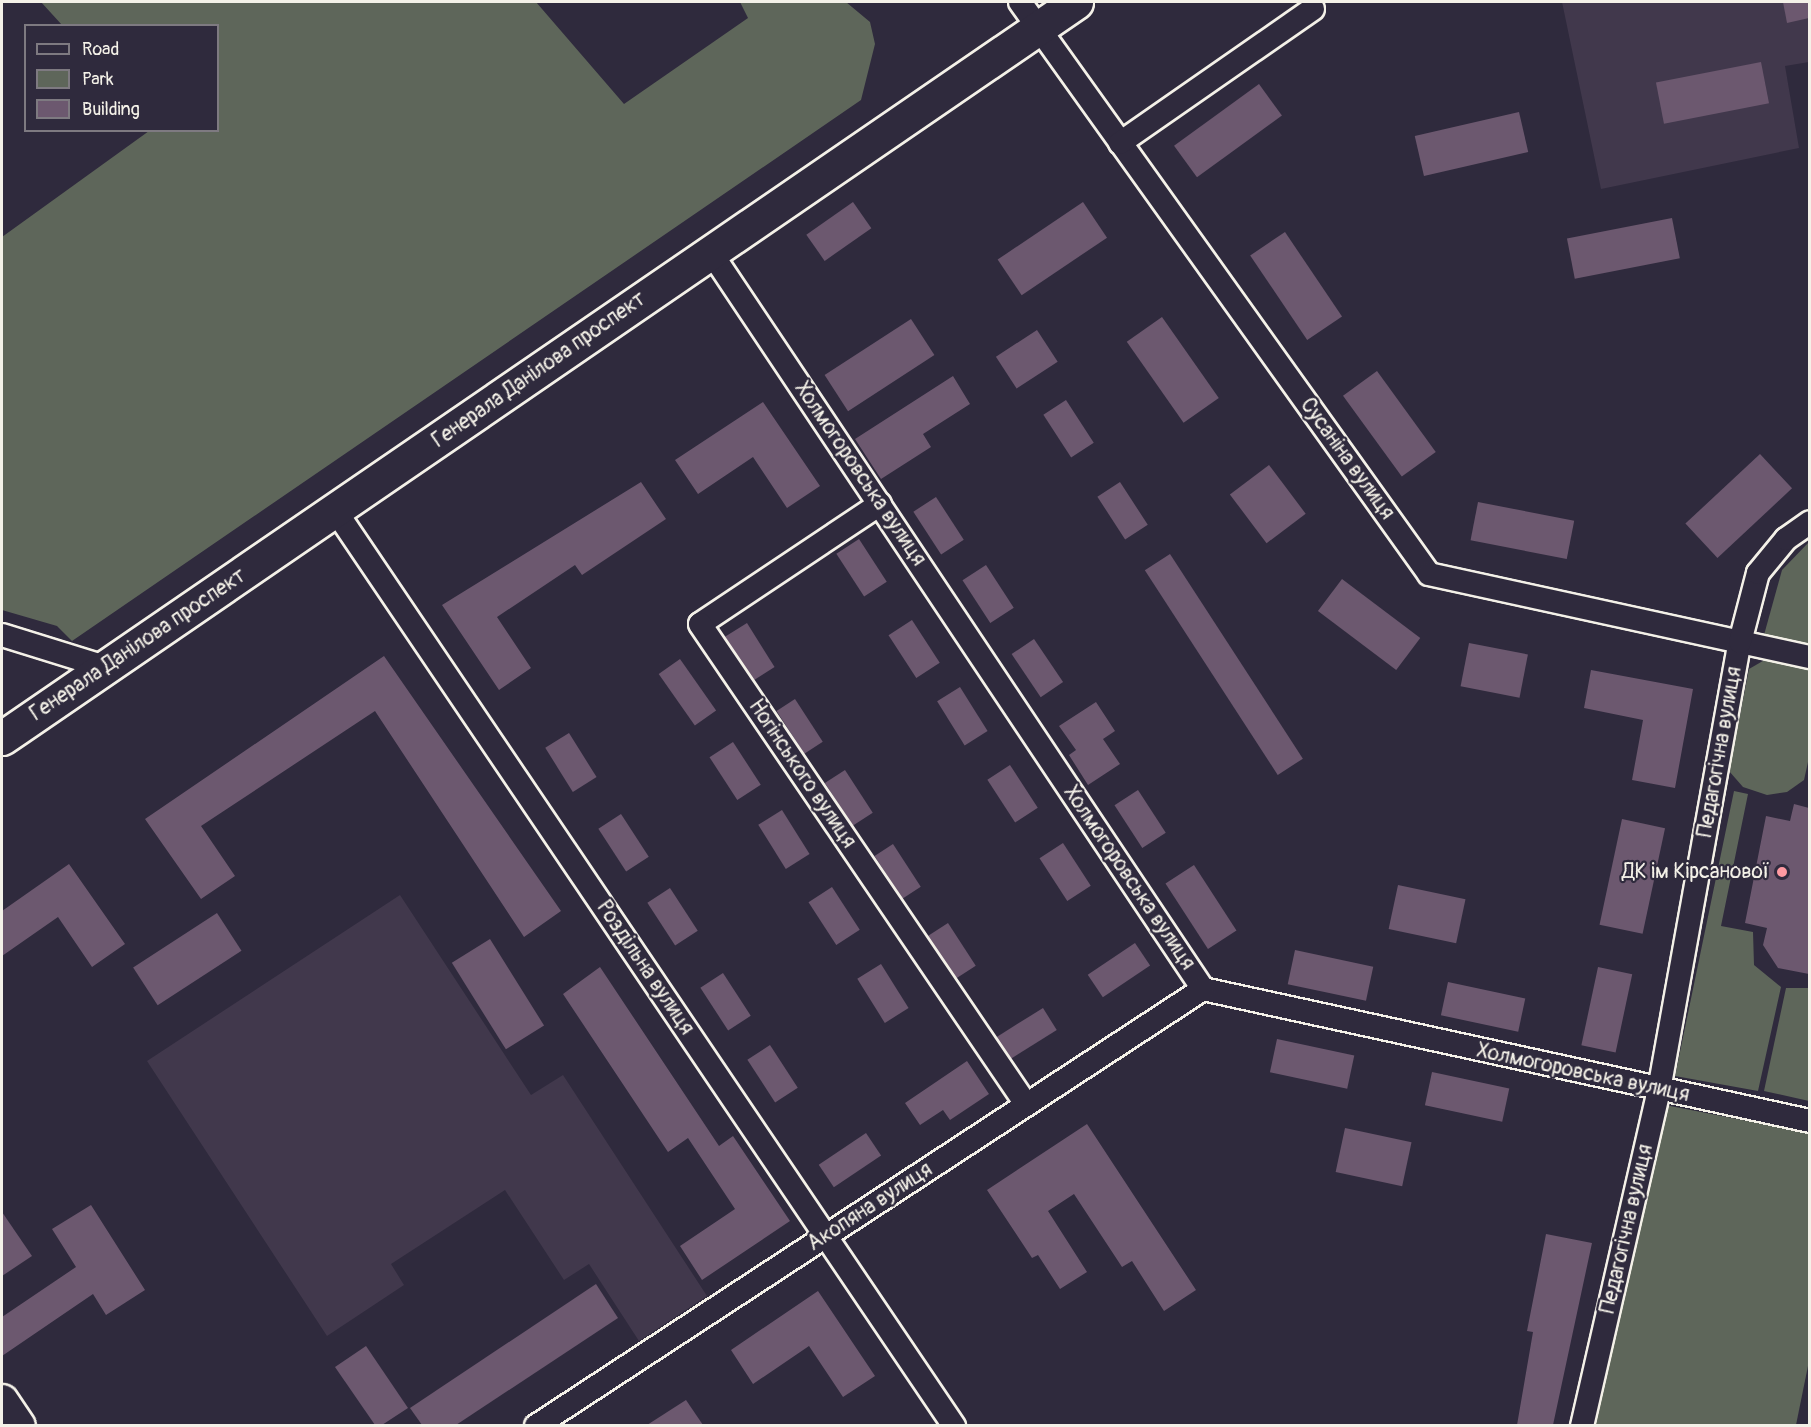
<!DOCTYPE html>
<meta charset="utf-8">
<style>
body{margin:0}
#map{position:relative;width:1811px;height:1427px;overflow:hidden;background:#2f2a3d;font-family:Pangolin,sans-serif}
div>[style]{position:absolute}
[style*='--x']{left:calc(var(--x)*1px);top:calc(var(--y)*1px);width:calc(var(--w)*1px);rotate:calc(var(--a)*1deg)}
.built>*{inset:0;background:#41384c}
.green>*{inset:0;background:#5e665a}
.building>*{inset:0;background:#6c586f;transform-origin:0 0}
.roads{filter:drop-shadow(2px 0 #f4f1e8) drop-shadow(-2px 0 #f4f1e8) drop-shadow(0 2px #f4f1e8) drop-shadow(0 -2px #f4f1e8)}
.minor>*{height:22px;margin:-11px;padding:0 11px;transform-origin:11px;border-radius:11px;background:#2f2a3d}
.secondary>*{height:32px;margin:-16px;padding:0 16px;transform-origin:16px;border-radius:16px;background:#2f2a3d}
.primary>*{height:33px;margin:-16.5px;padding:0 16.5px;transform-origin:16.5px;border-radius:16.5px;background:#2f2a3d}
.dots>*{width:16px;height:16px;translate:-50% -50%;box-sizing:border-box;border:3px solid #2f2a3d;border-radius:50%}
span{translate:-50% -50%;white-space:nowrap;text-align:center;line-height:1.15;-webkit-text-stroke:4.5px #2f2a3d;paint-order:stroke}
.street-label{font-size:21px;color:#f4f1e8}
.poi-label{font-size:21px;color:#f4f1e8}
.right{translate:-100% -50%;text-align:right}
.frame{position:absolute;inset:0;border:3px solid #f4f1e8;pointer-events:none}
.legend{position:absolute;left:24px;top:24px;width:195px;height:108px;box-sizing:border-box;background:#2f2a3d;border:2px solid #7e7a81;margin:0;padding:8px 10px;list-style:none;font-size:18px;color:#f4f1e8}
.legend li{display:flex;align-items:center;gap:12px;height:30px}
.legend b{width:30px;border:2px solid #7e7a81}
</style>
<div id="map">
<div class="built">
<div style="clip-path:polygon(1562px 2px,1809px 2px,1809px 62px,1785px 66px,1799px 148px,1601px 189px)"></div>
<div style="clip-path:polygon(400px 895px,531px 1095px,563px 1075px,707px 1296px,639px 1341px,589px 1264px,564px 1280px,505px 1190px,391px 1264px,404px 1285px,327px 1336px,147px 1061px)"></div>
</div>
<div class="green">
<div style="clip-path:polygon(41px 2px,536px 2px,624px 104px,748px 18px,740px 2px,846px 2px,870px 22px,875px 44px,861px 100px,72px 641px,57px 626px,2px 610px,2px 237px,149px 131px,218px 130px,218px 26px,62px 25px)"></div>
<div style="clip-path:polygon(1809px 542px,1809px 645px,1764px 635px,1782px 570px)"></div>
<div style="clip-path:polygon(1768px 658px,1809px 668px,1810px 753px,1804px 780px,1787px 792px,1767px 795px,1743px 787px,1729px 771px,1749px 669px)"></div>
<div style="clip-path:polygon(1734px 791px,1748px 794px,1721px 926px,1753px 932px,1754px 965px,1781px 987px,1758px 1091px,1675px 1076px)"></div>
<div style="clip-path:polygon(1786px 988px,1809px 988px,1809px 1101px,1764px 1091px)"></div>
<div style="clip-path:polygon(1665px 1105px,1809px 1133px,1810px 1356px,1796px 1425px,1594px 1426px)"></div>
</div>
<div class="building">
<div style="clip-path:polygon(1783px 2px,1809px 2px,1809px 18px,1787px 23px)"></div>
<div style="left:1761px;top:62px;width:42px;height:107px;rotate:79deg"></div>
<div style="left:1259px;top:84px;width:39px;height:105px;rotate:54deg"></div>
<div style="left:1519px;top:112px;width:41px;height:107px;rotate:77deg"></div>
<div style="left:853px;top:202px;width:32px;height:57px;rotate:55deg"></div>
<div style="left:1083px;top:202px;width:43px;height:103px;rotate:56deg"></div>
<div style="left:1672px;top:218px;width:41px;height:107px;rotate:79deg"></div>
<div style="left:1285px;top:232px;width:102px;height:42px;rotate:56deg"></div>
<div style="left:1162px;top:317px;width:99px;height:43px;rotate:55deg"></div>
<div style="left:911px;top:319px;width:43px;height:103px;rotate:57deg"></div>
<div style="left:1037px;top:330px;width:38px;height:49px;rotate:57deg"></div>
<div style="left:1377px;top:371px;width:100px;height:42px;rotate:54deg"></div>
<div style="clip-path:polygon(953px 376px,970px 404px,923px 434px,931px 447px,881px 479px,855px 439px)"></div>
<div style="left:1066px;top:400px;width:51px;height:27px;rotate:57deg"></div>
<div style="clip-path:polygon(763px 402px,820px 486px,787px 508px,753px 457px,698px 494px,675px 460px)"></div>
<div style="left:1760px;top:454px;width:47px;height:102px;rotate:47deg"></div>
<div style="left:1269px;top:465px;width:61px;height:49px;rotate:53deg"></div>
<div style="clip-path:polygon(641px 482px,666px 519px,582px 575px,575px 565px,497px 617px,531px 668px,499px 690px,442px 605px)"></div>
<div style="left:1120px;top:482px;width:51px;height:27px;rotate:57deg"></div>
<div style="left:936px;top:497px;width:51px;height:27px;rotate:57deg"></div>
<div style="left:1478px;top:502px;width:98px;height:39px;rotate:11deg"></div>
<div style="left:859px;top:539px;width:51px;height:27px;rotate:57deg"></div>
<div style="left:1170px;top:554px;width:244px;height:30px;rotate:57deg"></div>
<div style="left:986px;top:565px;width:51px;height:28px;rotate:57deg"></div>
<div style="left:1342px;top:579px;width:98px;height:40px;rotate:37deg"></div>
<div style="left:912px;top:620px;width:51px;height:28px;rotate:57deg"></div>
<div style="left:747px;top:623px;width:52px;height:26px;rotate:58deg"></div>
<div style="left:1034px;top:639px;width:52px;height:27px;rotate:56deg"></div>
<div style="left:1469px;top:643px;width:60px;height:44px;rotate:11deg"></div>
<div style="clip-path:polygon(384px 656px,561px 911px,524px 937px,375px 711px,201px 826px,235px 876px,201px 899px,145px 819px)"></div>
<div style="left:680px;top:659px;width:63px;height:26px;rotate:55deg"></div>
<div style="clip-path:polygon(1591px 670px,1693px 689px,1675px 788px,1632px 780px,1643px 720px,1584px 708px)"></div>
<div style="left:960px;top:687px;width:52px;height:27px;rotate:58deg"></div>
<div style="left:795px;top:699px;width:51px;height:22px;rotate:57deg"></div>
<div style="clip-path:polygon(1096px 702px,1115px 731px,1103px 739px,1120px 764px,1088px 785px,1069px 755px,1076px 750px,1059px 726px)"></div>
<div style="left:569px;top:733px;width:52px;height:28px;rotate:58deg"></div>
<div style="left:733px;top:742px;width:51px;height:28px;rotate:57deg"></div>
<div style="left:1010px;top:765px;width:51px;height:27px;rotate:57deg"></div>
<div style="left:845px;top:770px;width:51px;height:24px;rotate:57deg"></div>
<div style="left:1138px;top:790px;width:51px;height:28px;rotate:57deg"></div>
<div style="clip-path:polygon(1794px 804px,1809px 808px,1809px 974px,1778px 968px,1763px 945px,1767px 928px,1745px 923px,1766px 816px,1790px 821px)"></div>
<div style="left:782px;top:810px;width:52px;height:28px;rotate:58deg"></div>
<div style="left:621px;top:814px;width:51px;height:27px;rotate:57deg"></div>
<div style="left:1622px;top:819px;width:44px;height:108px;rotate:12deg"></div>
<div style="left:1063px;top:843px;width:51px;height:28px;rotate:57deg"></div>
<div style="left:893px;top:844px;width:51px;height:22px;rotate:57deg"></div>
<div style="clip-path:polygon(69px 864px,125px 944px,92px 967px,58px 917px,2px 956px,2px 911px)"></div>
<div style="left:1194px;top:865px;width:78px;height:34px;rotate:57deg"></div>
<div style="left:1398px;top:885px;width:69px;height:45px;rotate:12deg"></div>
<div style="left:832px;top:887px;width:51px;height:28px;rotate:57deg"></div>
<div style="left:670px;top:888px;width:51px;height:27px;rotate:57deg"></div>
<div style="left:217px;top:913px;width:45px;height:100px;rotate:57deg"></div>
<div style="left:948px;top:923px;width:51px;height:24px;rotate:57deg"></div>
<div style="left:490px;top:939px;width:102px;height:45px;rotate:58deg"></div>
<div style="left:1135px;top:943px;width:27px;height:57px;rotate:56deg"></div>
<div style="left:1295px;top:950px;width:80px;height:35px;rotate:12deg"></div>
<div style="left:881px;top:964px;width:52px;height:28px;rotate:58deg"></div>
<div style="clip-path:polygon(600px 967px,719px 1146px,733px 1136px,790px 1221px,702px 1280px,680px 1246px,735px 1209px,688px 1138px,668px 1152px,563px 994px)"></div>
<div style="left:1598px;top:967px;width:35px;height:80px;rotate:12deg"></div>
<div style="left:723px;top:973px;width:51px;height:27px;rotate:57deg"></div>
<div style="left:1448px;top:982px;width:79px;height:34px;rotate:12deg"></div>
<div style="left:1043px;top:1008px;width:26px;height:55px;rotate:58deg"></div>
<div style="left:1277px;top:1039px;width:79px;height:34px;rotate:12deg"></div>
<div style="left:770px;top:1045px;width:51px;height:27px;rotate:57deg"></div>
<div style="clip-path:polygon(967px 1061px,989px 1094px,950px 1120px,943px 1110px,920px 1125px,905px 1103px)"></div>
<div style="left:1432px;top:1072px;width:79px;height:34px;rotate:12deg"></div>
<div style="clip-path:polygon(1087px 1124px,1196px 1290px,1164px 1311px,1132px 1261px,1122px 1267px,1074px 1194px,1048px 1211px,1087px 1272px,1060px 1289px,1038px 1255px,1032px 1258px,987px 1190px)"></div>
<div style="left:1345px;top:1128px;width:68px;height:45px;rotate:12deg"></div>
<div style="left:866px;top:1133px;width:27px;height:57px;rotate:56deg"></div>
<div style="clip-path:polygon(91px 1205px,145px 1290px,106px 1315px,93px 1294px,2px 1356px,2px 1317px,76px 1267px,52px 1229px)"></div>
<div style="clip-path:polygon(2px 1212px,32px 1256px,2px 1276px)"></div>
<div style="clip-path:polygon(1546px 1234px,1592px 1243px,1553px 1425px,1517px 1425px,1533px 1332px,1527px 1331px)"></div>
<div style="clip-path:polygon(596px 1284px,618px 1318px,456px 1425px,422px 1425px,410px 1408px)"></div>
<div style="clip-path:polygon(818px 1291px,875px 1376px,843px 1397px,809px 1346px,753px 1384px,731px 1350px)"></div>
<div style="clip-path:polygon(366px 1346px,408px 1408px,382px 1425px,375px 1425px,335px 1367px)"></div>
<div style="clip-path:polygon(686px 1400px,703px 1425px,647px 1425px)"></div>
</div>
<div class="roads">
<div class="minor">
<div style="--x:1020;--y:2;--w:703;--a:54.43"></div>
<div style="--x:1429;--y:574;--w:390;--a:12.3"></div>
<div style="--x:1120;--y:143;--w:235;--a:-34.8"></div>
<div style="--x:710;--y:251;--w:888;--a:56.26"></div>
<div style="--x:1203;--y:989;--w:621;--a:12.27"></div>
<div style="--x:880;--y:504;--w:216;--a:146.3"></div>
<div style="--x:700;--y:624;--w:580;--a:55.82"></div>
<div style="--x:335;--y:510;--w:1106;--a:55.95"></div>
<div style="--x:2;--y:635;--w:108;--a:17.3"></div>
<div style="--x:536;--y:1426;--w:797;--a:-33.23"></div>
<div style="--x:1582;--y:1426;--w:345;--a:-77.1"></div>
<div style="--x:1659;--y:1090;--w:455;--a:-79.8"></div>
<div style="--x:1740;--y:642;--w:71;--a:-75.4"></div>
<div style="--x:1758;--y:573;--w:44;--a:-50.5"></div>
<div style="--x:1786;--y:539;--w:29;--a:-35"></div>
</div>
<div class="secondary">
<div style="--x:2;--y:1401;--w:30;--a:56"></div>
</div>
<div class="primary">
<div style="--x:2;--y:738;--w:1302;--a:-34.42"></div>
</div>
</div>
<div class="dots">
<div style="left:1782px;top:872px;background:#ff9aa2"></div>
</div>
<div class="street-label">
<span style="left:539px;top:370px;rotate:-35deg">Генерала Данілова проспект</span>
<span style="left:1347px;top:459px;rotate:54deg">Сусаніна вулиця</span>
<span style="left:860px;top:474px;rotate:56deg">Холмогоровська вулиця</span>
<span style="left:138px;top:645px;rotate:-34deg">Генерала Данілова проспект</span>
<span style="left:1720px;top:752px;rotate:-80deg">Педагогічна вулиця</span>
<span style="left:802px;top:774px;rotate:56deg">Ногінського вулиця</span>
<span style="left:1129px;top:878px;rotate:56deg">Холмогоровська вулиця</span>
<span style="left:645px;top:968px;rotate:56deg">Роздільна вулиця</span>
<span style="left:1583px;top:1073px;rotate:12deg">Холмогоровська вулиця</span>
<span style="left:870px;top:1207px;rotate:-33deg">Акопяна вулиця</span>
<span style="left:1627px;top:1229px;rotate:-77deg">Педагогічна вулиця</span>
</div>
<div class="poi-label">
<span class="right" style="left:1770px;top:872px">ДК ім Кірсанової</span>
</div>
<div class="frame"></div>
<ul class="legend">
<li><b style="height:8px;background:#2f2a3d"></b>Road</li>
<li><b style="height:16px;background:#5e665a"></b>Park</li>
<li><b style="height:16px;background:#6c586f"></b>Building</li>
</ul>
</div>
